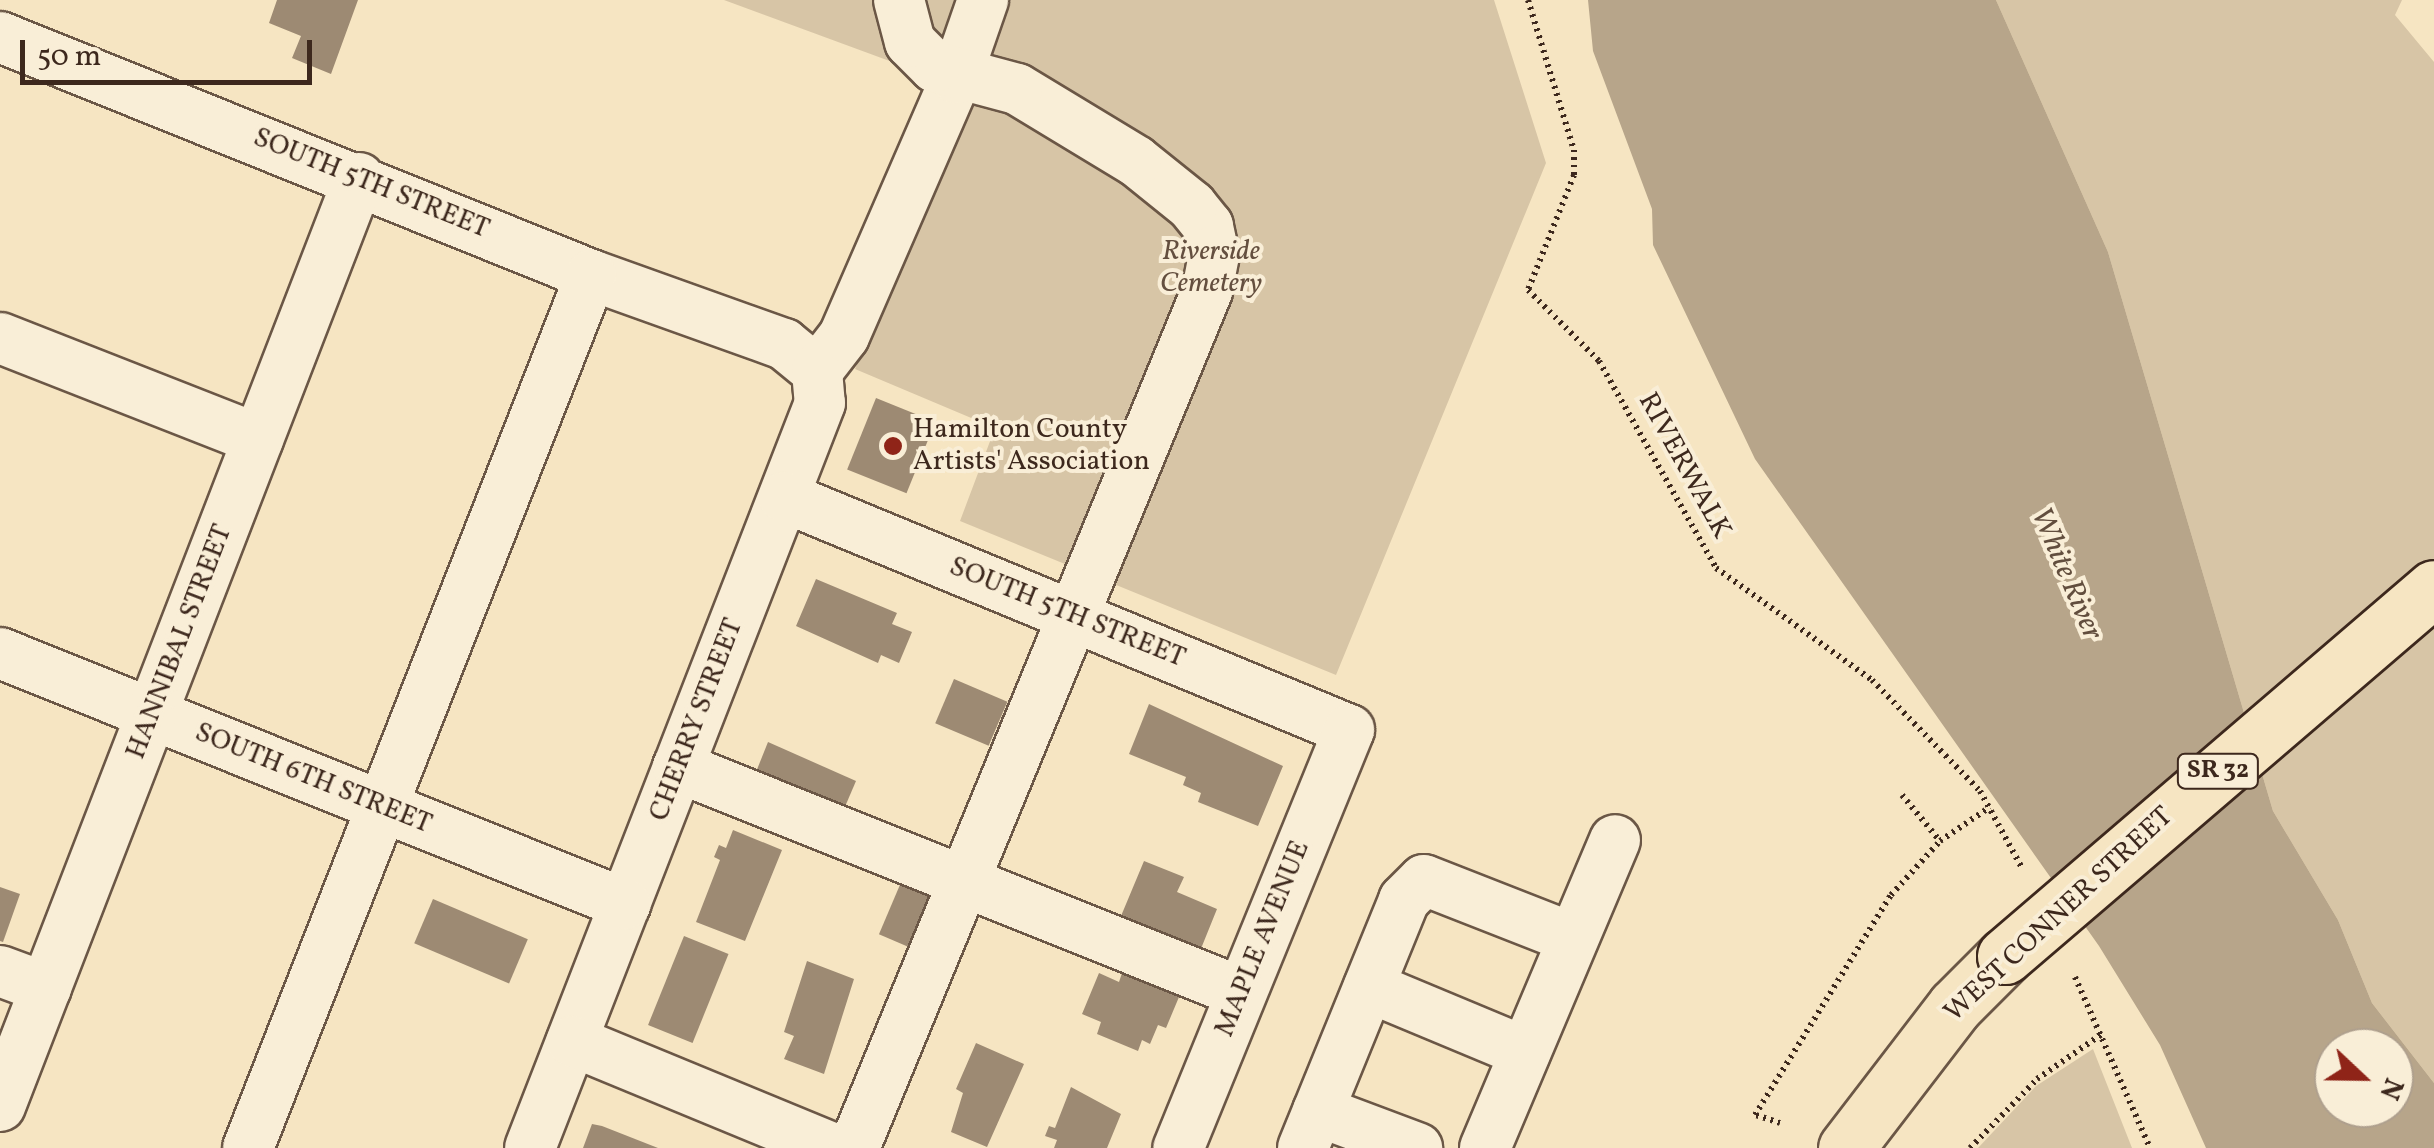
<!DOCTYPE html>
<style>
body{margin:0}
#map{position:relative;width:2434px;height:1148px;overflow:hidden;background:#f6e5c2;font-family:Vollkorn,serif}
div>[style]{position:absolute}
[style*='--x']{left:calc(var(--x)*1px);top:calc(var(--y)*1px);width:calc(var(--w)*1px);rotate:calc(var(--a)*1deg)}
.green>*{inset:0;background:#d7c5a6}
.water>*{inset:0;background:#b7a58a}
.building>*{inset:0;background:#9d8a73;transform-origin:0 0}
.path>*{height:6px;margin-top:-3px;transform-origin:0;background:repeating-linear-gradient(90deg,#3d281d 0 2.5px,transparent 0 7.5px)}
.roads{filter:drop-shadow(2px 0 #6b5746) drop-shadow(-2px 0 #6b5746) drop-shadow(0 2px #6b5746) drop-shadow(0 -2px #6b5746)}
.minor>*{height:50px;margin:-25px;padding:0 25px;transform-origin:25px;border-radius:25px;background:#f9eed7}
.major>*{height:55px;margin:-27.5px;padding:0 27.5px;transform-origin:27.5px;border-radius:27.5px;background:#f6e5c2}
.bridges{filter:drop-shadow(2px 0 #3d281d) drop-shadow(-2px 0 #3d281d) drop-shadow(0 2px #3d281d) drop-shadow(0 -2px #3d281d)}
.major-bridge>*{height:55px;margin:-27.5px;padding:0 27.5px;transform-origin:27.5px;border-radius:27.5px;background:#f6e5c2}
.dots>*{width:28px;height:28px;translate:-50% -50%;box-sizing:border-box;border:5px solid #f9eed7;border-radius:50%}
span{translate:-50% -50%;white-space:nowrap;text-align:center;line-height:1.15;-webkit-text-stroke:8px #f9eed7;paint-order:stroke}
.shield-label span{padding:2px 8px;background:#f9eed7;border:2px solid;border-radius:8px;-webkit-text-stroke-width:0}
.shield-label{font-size:25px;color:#3d281d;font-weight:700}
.street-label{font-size:28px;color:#3d281d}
.park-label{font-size:28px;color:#644f3f;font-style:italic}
.poi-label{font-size:28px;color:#3d281d}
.left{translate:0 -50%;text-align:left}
.water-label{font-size:30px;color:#624e3e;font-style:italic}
.north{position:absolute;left:2314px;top:1028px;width:100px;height:100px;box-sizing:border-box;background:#f9eed7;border:2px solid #ae9f8d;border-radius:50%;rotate:112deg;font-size:28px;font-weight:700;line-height:40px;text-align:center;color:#3d281d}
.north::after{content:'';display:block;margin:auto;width:35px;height:45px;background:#8f2418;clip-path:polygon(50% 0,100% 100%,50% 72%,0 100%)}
.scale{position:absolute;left:20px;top:40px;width:292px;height:45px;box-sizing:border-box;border:5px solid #3d281d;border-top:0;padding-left:12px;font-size:30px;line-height:35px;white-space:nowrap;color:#3d281d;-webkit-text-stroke:8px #f9eed7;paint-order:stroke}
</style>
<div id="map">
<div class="green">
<div style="clip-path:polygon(724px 0,1494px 0,1546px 163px,1336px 675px,960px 521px,995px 428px,855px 369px,971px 91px)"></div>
<div style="clip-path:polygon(1996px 0,2402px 0,2395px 15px,2434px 62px,2434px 1083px,2372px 1003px,2338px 920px,2273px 811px,2108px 252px)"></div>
<div style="clip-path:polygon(2093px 1049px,2132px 1148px,1978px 1148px,2036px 1086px)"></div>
</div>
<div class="water">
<div style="clip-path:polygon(evenodd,1588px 0,1996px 0,2108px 252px,2273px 811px,2338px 920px,2372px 1003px,2434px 1083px,2434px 1148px,2206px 1148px,2160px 1045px,2099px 946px,1755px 459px,1653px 245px,1652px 209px,1593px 51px,1588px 0,2334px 1048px,2394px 1048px,2394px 1108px,2334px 1108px,2334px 1048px)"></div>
</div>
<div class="building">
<div style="clip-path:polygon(277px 0,358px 0,331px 74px,292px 58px,301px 36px,269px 23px)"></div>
<div style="left:876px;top:398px;width:64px;height:77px;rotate:22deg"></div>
<div style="clip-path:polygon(816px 579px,897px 613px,892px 624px,912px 632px,899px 663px,881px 655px,878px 663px,796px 626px)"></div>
<div style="left:954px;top:679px;width:58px;height:48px;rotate:23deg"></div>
<div style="clip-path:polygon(1149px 704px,1283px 766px,1258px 826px,1198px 802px,1201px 793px,1183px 785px,1186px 777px,1129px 754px)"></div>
<div style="clip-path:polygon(768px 742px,856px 781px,844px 809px,752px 782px)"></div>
<div style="clip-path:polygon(733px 830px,782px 850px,745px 941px,696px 922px,720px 860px,714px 857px,719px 845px,726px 848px)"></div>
<div style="clip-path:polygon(1144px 861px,1184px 877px,1177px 892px,1217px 909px,1196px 961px,1116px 928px)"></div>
<div style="left:902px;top:880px;width:38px;height:59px;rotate:23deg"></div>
<div style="clip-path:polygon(0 887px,20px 894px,3px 942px,0 941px)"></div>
<div style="left:433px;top:899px;width:103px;height:48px;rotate:23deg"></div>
<div style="left:684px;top:936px;width:48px;height:96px;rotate:22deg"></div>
<div style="clip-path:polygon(807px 961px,854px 979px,824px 1074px,784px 1059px,794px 1036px,784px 1032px)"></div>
<div style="clip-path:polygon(1099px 973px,1119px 982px,1122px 973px,1179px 997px,1166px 1028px,1158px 1025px,1150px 1044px,1142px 1040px,1138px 1051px,1097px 1034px,1101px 1022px,1082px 1014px)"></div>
<div style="clip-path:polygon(976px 1043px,1024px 1064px,987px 1147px,951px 1132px,963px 1093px,956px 1089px)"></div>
<div style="clip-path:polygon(1071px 1087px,1121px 1114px,1107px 1148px,1054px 1148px,1057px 1140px,1045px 1136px,1049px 1126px,1055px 1128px)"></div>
<div style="clip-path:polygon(592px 1124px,602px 1126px,658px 1148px,583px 1148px)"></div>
</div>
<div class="path">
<div style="--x:1528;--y:0;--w:157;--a:73"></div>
<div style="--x:1574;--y:150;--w:25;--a:90"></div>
<div style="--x:1574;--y:175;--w:124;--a:111.8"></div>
<div style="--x:1528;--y:290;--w:100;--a:45"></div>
<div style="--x:1599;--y:361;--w:238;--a:60.5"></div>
<div style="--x:1716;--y:568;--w:192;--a:35.7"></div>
<div style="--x:1872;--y:680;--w:155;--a:45.8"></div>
<div style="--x:1980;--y:791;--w:88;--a:61.4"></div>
<div style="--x:1902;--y:795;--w:60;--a:50.4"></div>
<div style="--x:2075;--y:977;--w:187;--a:66.3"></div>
<div style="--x:1780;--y:1123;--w:26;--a:-162"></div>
<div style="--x:1755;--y:1115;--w:259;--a:-58.3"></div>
<div style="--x:1891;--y:895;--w:73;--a:-47.8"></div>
<div style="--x:1940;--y:841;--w:60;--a:-34.2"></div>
<div style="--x:1970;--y:1148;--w:96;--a:-45.8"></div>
<div style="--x:2037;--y:1079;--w:79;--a:-34.7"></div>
</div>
<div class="roads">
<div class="minor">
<div style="--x:0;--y:37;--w:637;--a:21.94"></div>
<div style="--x:591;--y:275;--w:205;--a:19.7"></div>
<div style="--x:784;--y:344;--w:43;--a:39.3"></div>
<div style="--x:817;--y:371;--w:32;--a:85"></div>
<div style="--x:820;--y:403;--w:799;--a:111.27"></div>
<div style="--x:0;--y:338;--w:277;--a:21.4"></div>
<div style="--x:817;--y:371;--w:44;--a:-52.4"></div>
<div style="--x:844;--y:336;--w:281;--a:-66.5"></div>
<div style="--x:956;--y:78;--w:83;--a:-70.9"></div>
<div style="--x:784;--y:497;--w:611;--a:22.41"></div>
<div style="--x:1349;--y:730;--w:452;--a:112.2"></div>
<div style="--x:0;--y:653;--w:674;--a:21.88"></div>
<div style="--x:678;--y:767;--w:605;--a:21.82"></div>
<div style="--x:0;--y:971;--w:49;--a:20.3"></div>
<div style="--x:1369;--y:987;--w:169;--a:22.6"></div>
<div style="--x:572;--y:1041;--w:280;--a:22.4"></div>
<div style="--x:0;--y:1106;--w:995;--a:-68.85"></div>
<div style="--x:1318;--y:1111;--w:106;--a:20.5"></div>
<div style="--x:248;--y:1148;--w:938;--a:-68.55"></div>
<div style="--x:854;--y:1148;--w:927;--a:-67.61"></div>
<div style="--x:1207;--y:291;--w:37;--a:-79"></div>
<div style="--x:1214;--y:255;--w:30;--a:-102"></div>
<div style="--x:1208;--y:226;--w:26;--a:-129"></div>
<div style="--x:1192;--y:206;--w:72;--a:-141.2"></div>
<div style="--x:1136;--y:161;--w:139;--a:-148.8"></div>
<div style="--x:1017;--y:89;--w:85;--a:-165"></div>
<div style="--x:935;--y:67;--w:35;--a:-135"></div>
<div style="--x:910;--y:42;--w:43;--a:-104.7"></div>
<div style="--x:1303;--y:1148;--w:268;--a:-67.8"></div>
<div style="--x:1404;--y:900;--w:28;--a:-45"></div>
<div style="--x:1424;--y:880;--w:159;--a:21.4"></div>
<div style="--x:1485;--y:1148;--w:334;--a:-67.1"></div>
</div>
<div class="major">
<div style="--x:1846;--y:1148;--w:179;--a:-52.5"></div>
<div style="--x:1955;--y:1006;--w:71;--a:-45"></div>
</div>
</div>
<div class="bridges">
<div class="major-bridge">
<div style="--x:2005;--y:956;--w:565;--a:-40.62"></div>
</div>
</div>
<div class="dots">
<div style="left:893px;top:446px;background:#8f2418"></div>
</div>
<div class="shield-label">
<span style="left:2218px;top:771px">SR 32</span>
</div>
<div class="street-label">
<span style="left:371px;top:184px;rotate:22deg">SOUTH 5TH STREET</span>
<span style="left:1684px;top:466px;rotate:61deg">RIVERWALK</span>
<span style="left:1067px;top:613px;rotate:22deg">SOUTH 5TH STREET</span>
<span style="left:180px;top:642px;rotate:-69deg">HANNIBAL STREET</span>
<span style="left:697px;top:720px;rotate:-69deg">CHERRY STREET</span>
<span style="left:313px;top:779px;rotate:22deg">SOUTH 6TH STREET</span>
<span style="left:2059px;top:915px;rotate:-43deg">WEST CONNER STREET</span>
<span style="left:1263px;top:939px;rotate:-68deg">MAPLE AVENUE</span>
</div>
<div class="park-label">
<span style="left:1211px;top:268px">Riverside<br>Cemetery</span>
</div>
<div class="poi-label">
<span class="left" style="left:913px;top:446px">Hamilton County<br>Artists' Association</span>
</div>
<div class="water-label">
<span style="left:2066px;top:574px;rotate:67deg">White River</span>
</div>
<div class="north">N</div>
<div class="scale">50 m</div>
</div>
